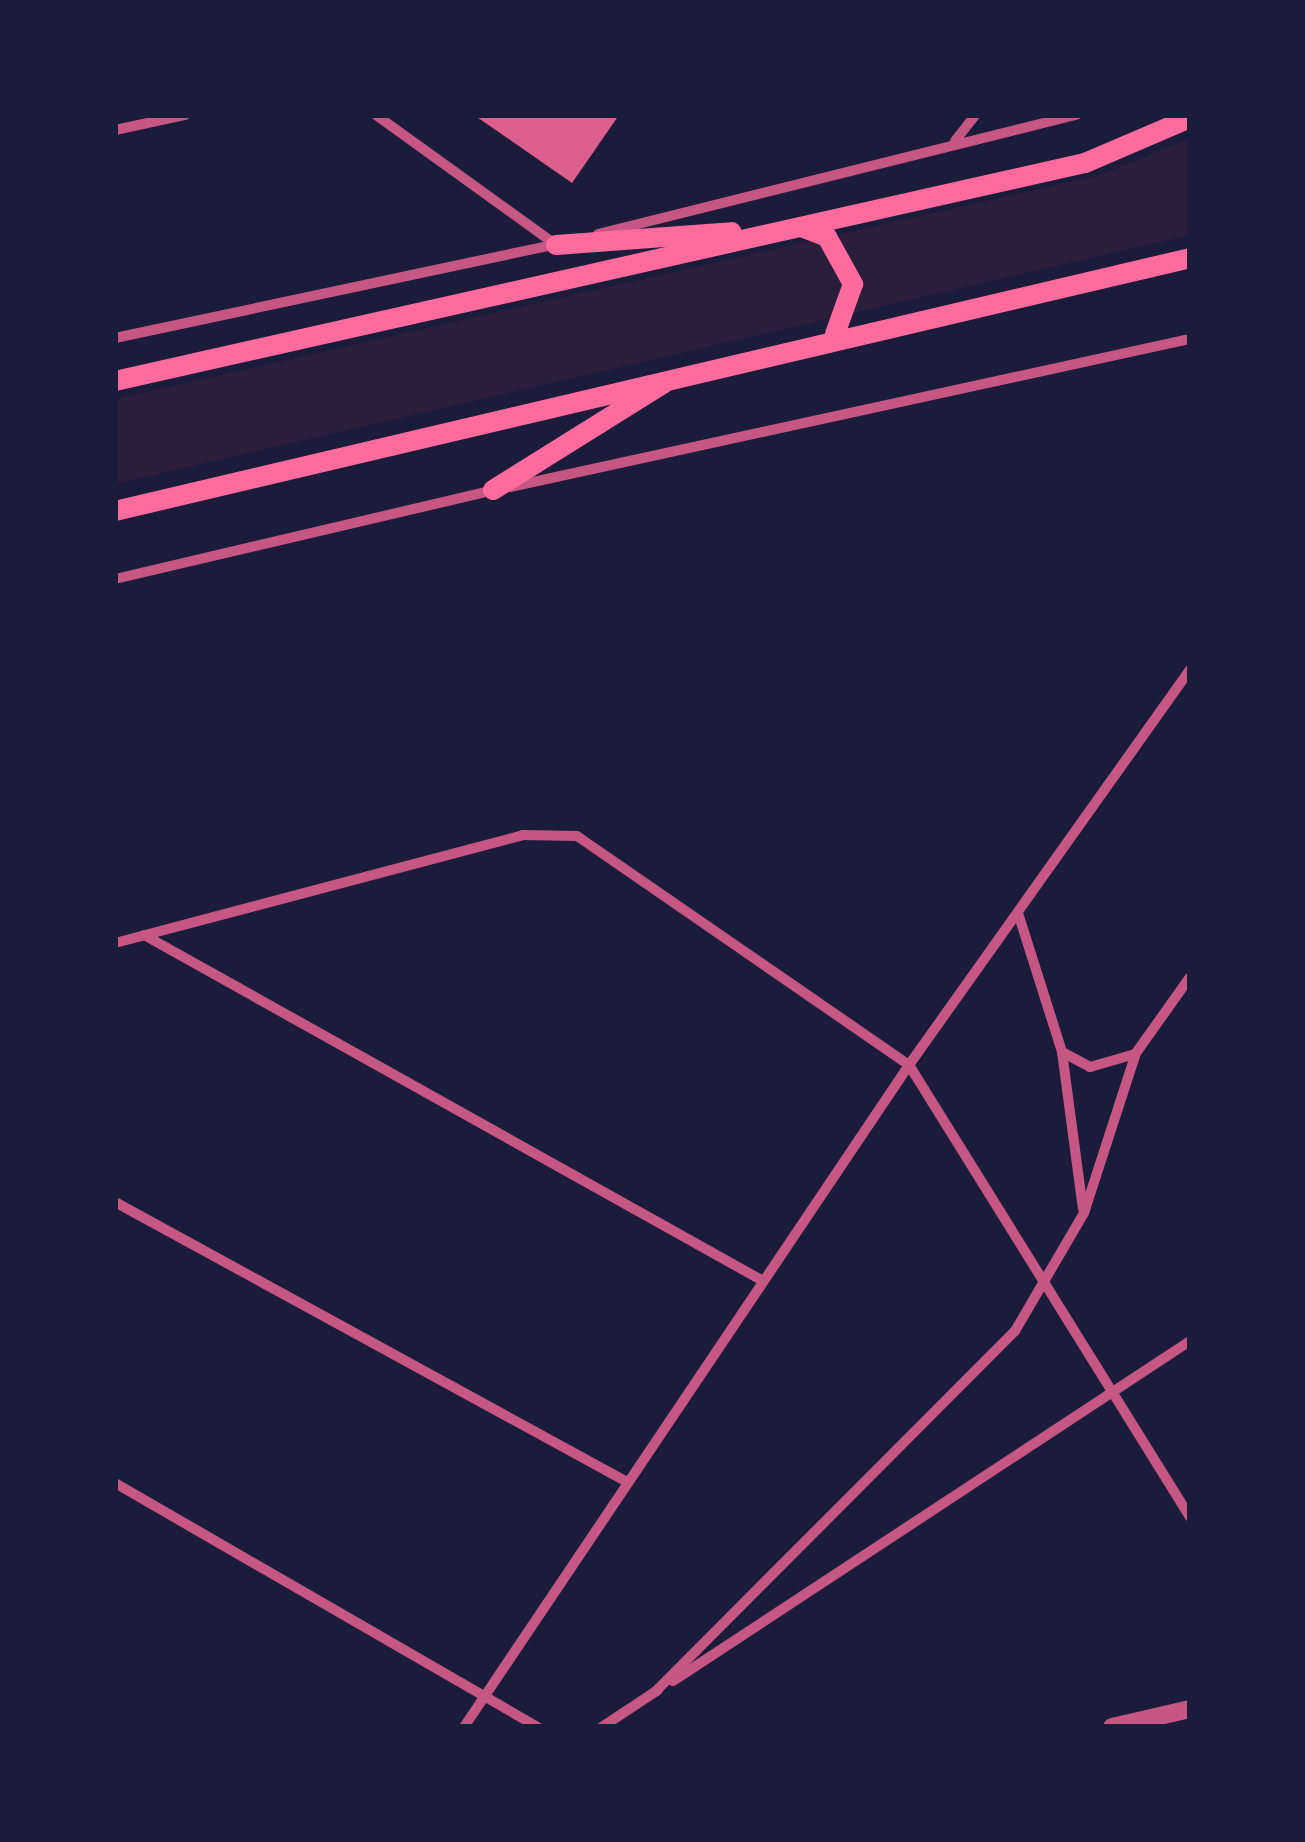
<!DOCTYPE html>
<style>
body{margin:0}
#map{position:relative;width:1305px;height:1842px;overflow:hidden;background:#1b1b3a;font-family:"Alegreya Sans",sans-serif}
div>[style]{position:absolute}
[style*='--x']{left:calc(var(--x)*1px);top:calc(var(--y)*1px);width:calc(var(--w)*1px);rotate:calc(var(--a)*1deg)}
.green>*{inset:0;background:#2a1e3b}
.building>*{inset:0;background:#dd5f8e}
.minor>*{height:10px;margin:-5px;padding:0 5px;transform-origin:5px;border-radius:5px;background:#c65784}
.tertiary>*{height:18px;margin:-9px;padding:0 9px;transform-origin:9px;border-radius:9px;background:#c65784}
.secondary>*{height:20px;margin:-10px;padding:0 10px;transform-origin:10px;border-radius:10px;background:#ff6b9d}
span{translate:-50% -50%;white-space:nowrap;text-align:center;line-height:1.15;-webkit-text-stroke:10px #1b1b3a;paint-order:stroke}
.frame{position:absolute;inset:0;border:118px solid #1b1b3a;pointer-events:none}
</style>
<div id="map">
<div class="green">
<div style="clip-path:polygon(1190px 138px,1190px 235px,115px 484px,115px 399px,1101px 175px)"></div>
</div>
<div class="building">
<div style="clip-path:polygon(474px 115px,619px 115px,572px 183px)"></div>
</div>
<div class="minor">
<div style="--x:376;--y:115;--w:222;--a:35.8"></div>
<div style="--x:115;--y:130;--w:72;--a:-12.1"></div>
<div style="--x:955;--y:141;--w:33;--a:-52"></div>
<div style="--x:598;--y:234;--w:494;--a:-14"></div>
<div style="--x:115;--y:338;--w:452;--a:-12"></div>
<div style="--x:510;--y:487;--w:696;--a:-12.28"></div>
<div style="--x:115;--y:579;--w:389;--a:-13.2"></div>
<div style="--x:1018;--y:913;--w:146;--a:72.4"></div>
<div style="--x:1062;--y:1052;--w:158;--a:82.4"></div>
<div style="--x:144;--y:935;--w:709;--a:29.2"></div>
<div style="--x:115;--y:943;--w:422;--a:-14.8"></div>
<div style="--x:523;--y:835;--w:54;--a:1.1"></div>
<div style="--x:577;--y:836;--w:403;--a:34.6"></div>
<div style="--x:909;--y:1065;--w:532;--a:58.13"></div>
<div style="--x:1062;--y:1052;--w:32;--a:28"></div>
<div style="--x:1090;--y:1067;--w:47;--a:-16.1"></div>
<div style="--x:115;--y:1202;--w:584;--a:28.67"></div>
<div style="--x:115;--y:1483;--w:488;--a:30"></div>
<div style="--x:673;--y:1681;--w:619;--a:-33.33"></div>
<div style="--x:655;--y:1692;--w:510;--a:-45.08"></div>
<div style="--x:1015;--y:1331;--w:137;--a:-59.7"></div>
<div style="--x:1084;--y:1213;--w:168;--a:-72"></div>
<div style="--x:1136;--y:1053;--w:93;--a:-54.6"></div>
<div style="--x:464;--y:1727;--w:798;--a:-56.09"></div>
<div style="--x:909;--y:1065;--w:486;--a:-54.6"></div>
<div style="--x:602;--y:1727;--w:67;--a:-33.5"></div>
</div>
<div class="tertiary">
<div style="--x:1112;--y:1727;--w:80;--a:-13"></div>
</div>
<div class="secondary">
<div style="--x:801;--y:227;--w:28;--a:21"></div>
<div style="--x:827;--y:237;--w:54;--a:61"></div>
<div style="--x:853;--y:284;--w:53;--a:109.8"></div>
<div style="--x:556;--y:245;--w:176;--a:-4.2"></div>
<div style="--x:115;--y:381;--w:994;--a:-12.67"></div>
<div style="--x:1085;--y:163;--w:114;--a:-23.2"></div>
<div style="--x:493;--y:490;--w:202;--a:-32"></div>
<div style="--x:115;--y:511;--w:1104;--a:-13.24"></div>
</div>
<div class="frame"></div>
</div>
